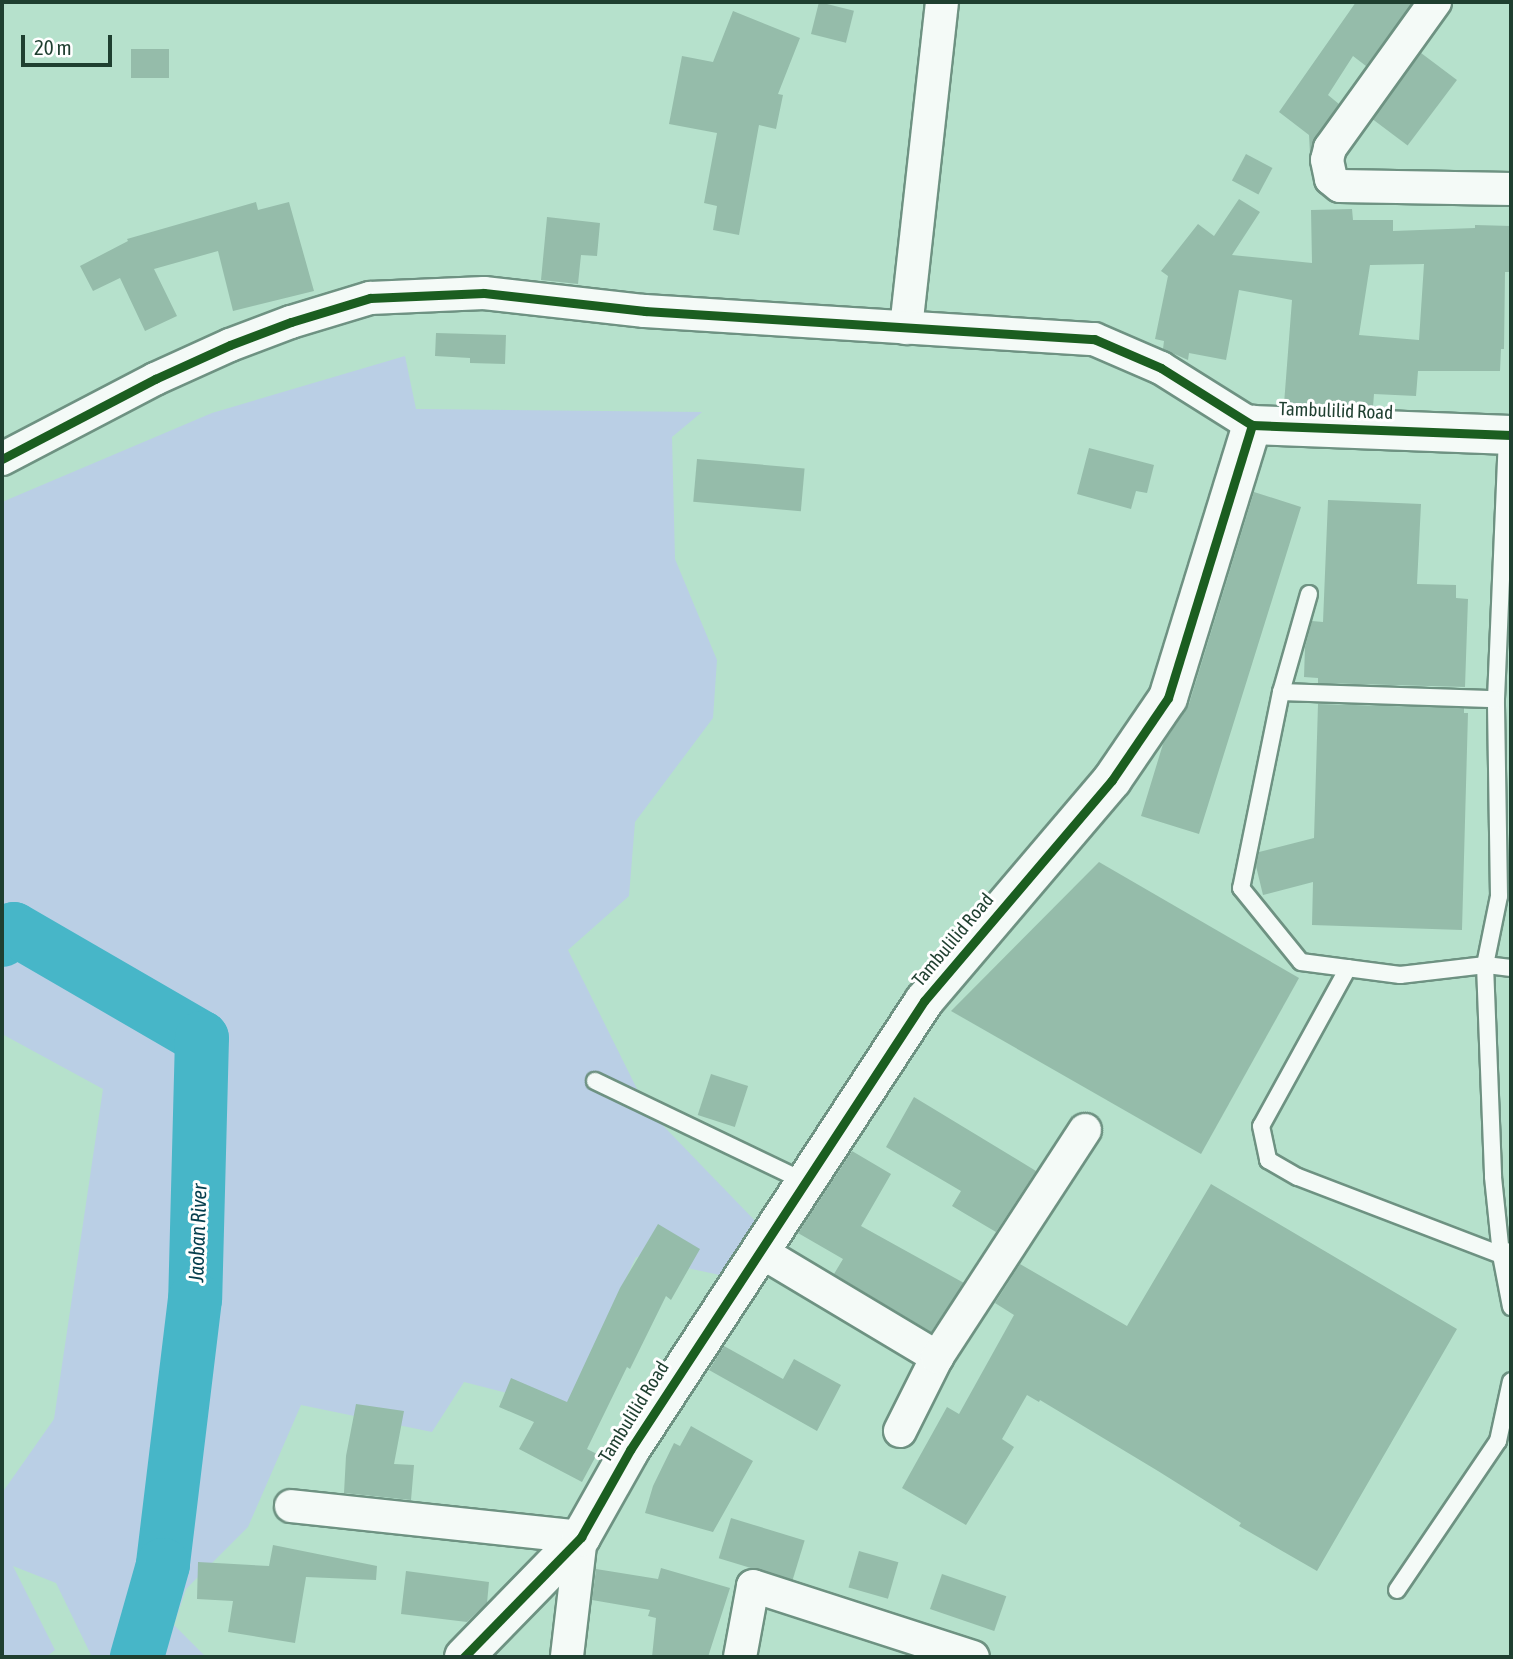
<!DOCTYPE html>
<style>
body{margin:0}
#map{position:relative;width:1513px;height:1659px;overflow:hidden;background:#b6e1cc;font-family:"Asap Condensed",sans-serif}
div>[style]{position:absolute}
[style*='--x']{left:calc(var(--x)*1px);top:calc(var(--y)*1px);width:calc(var(--w)*1px);rotate:calc(var(--a)*1deg)}
.green>*{inset:0;background:#bacfe5}
.river>*{height:54px;margin:-27px;padding:0 27px;transform-origin:27px;border-radius:27px;background:#47b6c8}
.building>*{inset:0;background:#95bcaa;transform-origin:0 0}
.roads{filter:drop-shadow(2px 0 #6e9282) drop-shadow(-2px 0 #6e9282) drop-shadow(0 2px #6e9282) drop-shadow(0 -2px #6e9282)}
.service>*{height:16px;margin:-8px;padding:0 8px;transform-origin:8px;border-radius:8px;background:#f4faf7}
.minor>*{height:32px;margin:-16px;padding:0 16px;transform-origin:16px;border-radius:16px;background:#f4faf7}
.tertiary>*{height:38px;margin:-19px;padding:0 19px;transform-origin:19px;border-radius:19px;background:#f4faf7}
.cycleway>*{height:9px;margin:-4.5px;padding:0 4.5px;transform-origin:4.5px;border-radius:4.5px;background:#1b5e20}
span{translate:-50% -50%;white-space:nowrap;text-align:center;line-height:1.15;-webkit-text-stroke:6px #fff;paint-order:stroke}
.street-label{font-size:19px;color:#1f3f30}
.water-label{font-size:21px;color:#053e4d;font-style:italic}
.frame{position:absolute;inset:0;border:4px solid #1f3f30;pointer-events:none}
.scale{position:absolute;left:21px;top:35px;width:91px;height:32px;box-sizing:border-box;border:4px solid #1f3f30;border-top:0;padding-left:9px;font-size:21px;line-height:24px;white-space:nowrap;color:#1f3f30;-webkit-text-stroke:5px #fff;paint-order:stroke}
</style>
<div id="map">
<div class="green">
<div style="clip-path:polygon(405px 356px,416px 409px,702px 412px,672px 437px,675px 559px,717px 660px,713px 718px,635px 822px,629px 896px,568px 950px,647px 1109px,762px 1228px,729px 1277px,636px 1257px,565px 1408px,464px 1382px,432px 1432px,301px 1405px,248px 1527px,186px 1589px,174px 1625px,206px 1657px,92px 1657px,56px 1583px,13px 1566px,55px 1650px,46px 1657px,2px 1657px,2px 1493px,54px 1419px,103px 1089px,2px 1034px,2px 502px,212px 413px)"></div>
</div>
<div class="river">
<div style="--x:2;--y:940;--w:16;--a:-43"></div>
<div style="--x:14;--y:929;--w:217;--a:30.1"></div>
<div style="--x:202;--y:1038;--w:261;--a:91.5"></div>
<div style="--x:195;--y:1299;--w:268;--a:96.9"></div>
<div style="--x:163;--y:1565;--w:96;--a:105.8"></div>
</div>
<div class="building">
<div style="left:819px;top:2px;width:36px;height:33px;rotate:14deg"></div>
<div style="clip-path:polygon(1356px 2px,1413px 2px,1366px 66px,1353px 56px,1328px 95px,1339px 104px,1315px 138px,1310px 154px,1309px 135px,1279px 112px)"></div>
<div style="clip-path:polygon(733px 11px,800px 38px,778px 94px,783px 95px,776px 129px,759px 125px,739px 235px,713px 230px,717px 206px,704px 203px,717px 133px,669px 124px,682px 56px,713px 62px)"></div>
<div style="left:131px;top:49px;width:38px;height:29px"></div>
<div style="left:1421px;top:53px;width:45px;height:82px;rotate:37deg"></div>
<div style="left:1246px;top:154px;width:30px;height:30px;rotate:28deg"></div>
<div style="clip-path:polygon(evenodd,1239px 199px,1260px 212px,1232px 255px,1312px 263px,1311px 210px,1352px 209px,1353px 220px,1393px 220px,1393px 231px,1475px 228px,1475px 225px,1511px 226px,1511px 272px,1505px 272px,1504px 349px,1501px 349px,1500px 371px,1418px 371px,1416px 396px,1374px 394px,1373px 407px,1284px 404px,1292px 300px,1239px 290px,1226px 360px,1189px 353px,1188px 360px,1163px 349px,1164px 341px,1155px 339px,1168px 276px,1161px 271px,1198px 224px,1214px 236px,1239px 199px,1424px 264px,1419px 340px,1359px 335px,1370px 265px,1424px 264px)"></div>
<div style="clip-path:polygon(256px 202px,258px 210px,289px 202px,314px 291px,233px 311px,218px 251px,154px 269px,177px 316px,145px 331px,120px 278px,93px 291px,80px 266px,128px 241px,127px 239px)"></div>
<div style="clip-path:polygon(547px 217px,600px 223px,597px 256px,581px 255px,578px 284px,541px 280px)"></div>
<div style="clip-path:polygon(436px 333px,506px 335px,505px 364px,470px 363px,470px 358px,435px 356px)"></div>
<div style="clip-path:polygon(1089px 448px,1154px 465px,1147px 493px,1136px 491px,1131px 509px,1077px 494px)"></div>
<div style="left:697px;top:459px;width:108px;height:43px;rotate:5deg"></div>
<div style="clip-path:polygon(1254px 492px,1301px 507px,1199px 834px,1141px 816px,1163px 744px,1189px 704px)"></div>
<div style="clip-path:polygon(1328px 500px,1421px 504px,1417px 584px,1456px 585px,1456px 598px,1468px 599px,1465px 687px,1318px 683px,1318px 678px,1304px 677px,1305px 647px,1312px 621px,1323px 622px)"></div>
<div style="clip-path:polygon(1318px 704px,1464px 708px,1464px 713px,1468px 713px,1462px 930px,1312px 925px,1313px 882px,1263px 895px,1256px 866px,1259px 852px,1314px 838px)"></div>
<div style="clip-path:polygon(1099px 862px,1299px 978px,1201px 1154px,951px 1011px)"></div>
<div style="left:711px;top:1074px;width:39px;height:43px;rotate:18deg"></div>
<div style="clip-path:polygon(914px 1097px,1036px 1171px,996px 1232px,952px 1206px,961px 1191px,886px 1147px)"></div>
<div style="clip-path:polygon(852px 1151px,891px 1174px,861px 1226px,964px 1283px,931px 1332px,834px 1274px,843px 1259px,798px 1233px)"></div>
<div style="clip-path:polygon(1211px 1184px,1457px 1329px,1317px 1571px,1239px 1526px,1241px 1523px,1158px 1471px,1040px 1400px,1039px 1402px,1027px 1395px,1002px 1439px,1014px 1447px,966px 1525px,902px 1488px,947px 1407px,959px 1414px,1014px 1315px,995px 1303px,1020px 1264px,1127px 1326px)"></div>
<div style="clip-path:polygon(658px 1224px,700px 1249px,671px 1300px,666px 1296px,630px 1369px,627px 1367px,587px 1449px,597px 1454px,582px 1482px,519px 1449px,534px 1422px,499px 1407px,511px 1378px,567px 1402px,620px 1288px)"></div>
<div style="clip-path:polygon(724px 1346px,783px 1379px,794px 1359px,841px 1385px,817px 1431px,709px 1370px)"></div>
<div style="clip-path:polygon(356px 1404px,404px 1411px,394px 1464px,414px 1465px,411px 1500px,344px 1493px,346px 1456px)"></div>
<div style="clip-path:polygon(691px 1426px,753px 1461px,713px 1532px,645px 1513px,653px 1486px,674px 1443px,680px 1446px)"></div>
<div style="left:731px;top:1518px;width:77px;height:42px;rotate:17deg"></div>
<div style="clip-path:polygon(273px 1545px,377px 1566px,376px 1580px,306px 1577px,295px 1643px,228px 1632px,233px 1601px,197px 1599px,198px 1562px,269px 1566px)"></div>
<div style="left:859px;top:1551px;width:41px;height:38px;rotate:16deg"></div>
<div style="clip-path:polygon(661px 1568px,730px 1588px,708px 1657px,652px 1657px,656px 1618px,648px 1616px,650px 1610px,592px 1600px,596px 1569px,658px 1579px)"></div>
<div style="clip-path:polygon(406px 1571px,489px 1582px,487px 1603px,467px 1622px,401px 1614px)"></div>
<div style="left:942px;top:1574px;width:68px;height:37px;rotate:19deg"></div>
</div>
<div class="roads">
<div class="service">
<div style="--x:1309;--y:594;--w:102;--a:105.9"></div>
<div style="--x:1281;--y:692;--w:200;--a:101.5"></div>
<div style="--x:1241;--y:888;--w:95;--a:51"></div>
<div style="--x:1301;--y:962;--w:100;--a:7.5"></div>
<div style="--x:1400;--y:975;--w:86;--a:-6.7"></div>
<div style="--x:1485;--y:965;--w:70;--a:-78.5"></div>
<div style="--x:1499;--y:896;--w:197;--a:-90.9"></div>
<div style="--x:1496;--y:699;--w:263;--a:-87.6"></div>
<div style="--x:1281;--y:692;--w:215;--a:1.9"></div>
<div style="--x:1348;--y:968;--w:180;--a:118.8"></div>
<div style="--x:1261;--y:1126;--w:35;--a:78"></div>
<div style="--x:1268;--y:1160;--w:34;--a:30"></div>
<div style="--x:1298;--y:1177;--w:217;--a:21"></div>
<div style="--x:1501;--y:1255;--w:11;--a:-22"></div>
<div style="--x:1511;--y:968;--w:26;--a:-173"></div>
<div style="--x:1485;--y:965;--w:212;--a:87.8"></div>
<div style="--x:1493;--y:1177;--w:78;--a:84.1"></div>
<div style="--x:1501;--y:1255;--w:53;--a:79.1"></div>
<div style="--x:595;--y:1081;--w:232;--a:25.6"></div>
<div style="--x:1397;--y:1590;--w:180;--a:-55.9"></div>
<div style="--x:1498;--y:1441;--w:61;--a:-77.8"></div>
</div>
<div class="minor">
<div style="--x:1435;--y:2;--w:180;--a:125.7"></div>
<div style="--x:1330;--y:148;--w:12;--a:104"></div>
<div style="--x:1327;--y:160;--w:19;--a:78"></div>
<div style="--x:1331;--y:179;--w:11;--a:38"></div>
<div style="--x:1340;--y:186;--w:171;--a:1"></div>
<div style="--x:906;--y:328;--w:328;--a:-83.7"></div>
<div style="--x:2;--y:459;--w:173;--a:-27.6"></div>
<div style="--x:155;--y:379;--w:82;--a:-24.4"></div>
<div style="--x:230;--y:345;--w:65;--a:-20.7"></div>
<div style="--x:291;--y:322;--w:83;--a:-16.9"></div>
<div style="--x:370;--y:298;--w:114;--a:-2.5"></div>
<div style="--x:484;--y:293;--w:162;--a:6.4"></div>
<div style="--x:645;--y:311;--w:450;--a:3.6"></div>
<div style="--x:1094;--y:339;--w:73;--a:23.4"></div>
<div style="--x:1161;--y:368;--w:107;--a:32.1"></div>
<div style="--x:758;--y:1250;--w:209;--a:30.9"></div>
<div style="--x:900;--y:1431;--w:83;--a:-63.4"></div>
<div style="--x:937;--y:1357;--w:271;--a:-56.9"></div>
<div style="--x:291;--y:1506;--w:292;--a:6.1"></div>
<div style="--x:581;--y:1537;--w:121;--a:96.7"></div>
<div style="--x:740;--y:1657;--w:72;--a:-79.6"></div>
<div style="--x:753;--y:1586;--w:231;--a:17.9"></div>
</div>
<div class="tertiary">
<div style="--x:464;--y:1657;--w:168;--a:-45.7"></div>
<div style="--x:581;--y:1537;--w:100;--a:-60.6"></div>
<div style="--x:630;--y:1450;--w:537;--a:-56.78"></div>
<div style="--x:924;--y:1001;--w:290;--a:-49.6"></div>
<div style="--x:1112;--y:780;--w:99;--a:-55.7"></div>
<div style="--x:1168;--y:698;--w:286;--a:-72.9"></div>
<div style="--x:1252;--y:425;--w:259;--a:2.2"></div>
</div>
</div>
<div class="cycleway">
<div style="--x:2;--y:459;--w:173;--a:-27.6"></div>
<div style="--x:155;--y:379;--w:82;--a:-24.4"></div>
<div style="--x:230;--y:345;--w:65;--a:-20.7"></div>
<div style="--x:291;--y:322;--w:83;--a:-16.9"></div>
<div style="--x:370;--y:298;--w:114;--a:-2.5"></div>
<div style="--x:484;--y:293;--w:162;--a:6.4"></div>
<div style="--x:645;--y:311;--w:450;--a:3.6"></div>
<div style="--x:1094;--y:339;--w:73;--a:23.4"></div>
<div style="--x:1161;--y:368;--w:107;--a:32.1"></div>
<div style="--x:464;--y:1657;--w:168;--a:-45.7"></div>
<div style="--x:581;--y:1537;--w:100;--a:-60.6"></div>
<div style="--x:630;--y:1450;--w:537;--a:-56.78"></div>
<div style="--x:924;--y:1001;--w:290;--a:-49.6"></div>
<div style="--x:1112;--y:780;--w:99;--a:-55.7"></div>
<div style="--x:1168;--y:698;--w:286;--a:-72.9"></div>
<div style="--x:1252;--y:425;--w:259;--a:2.2"></div>
</div>
<div class="street-label">
<span style="left:1336px;top:411px;rotate:2deg">Tambulilid Road</span>
<span style="left:953px;top:940px;rotate:-50deg">Tambulilid Road</span>
<span style="left:634px;top:1412px;rotate:-58deg">Tambulilid Road</span>
</div>
<div class="water-label">
<span style="left:197px;top:1233px;rotate:-88deg">Jaoban River</span>
</div>
<div class="frame"></div>
<div class="scale">20 m</div>
</div>
